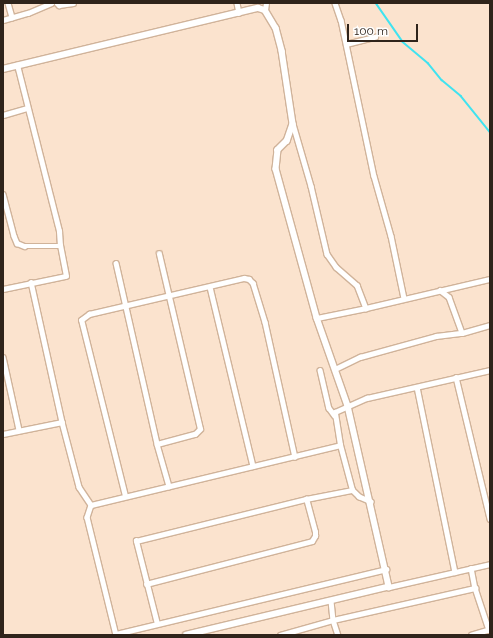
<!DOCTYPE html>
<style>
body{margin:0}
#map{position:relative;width:493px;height:638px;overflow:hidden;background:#fbe3ce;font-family:Raleway,sans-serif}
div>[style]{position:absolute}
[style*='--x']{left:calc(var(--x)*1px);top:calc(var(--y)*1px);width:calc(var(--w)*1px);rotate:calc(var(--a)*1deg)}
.stream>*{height:1.5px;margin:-0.75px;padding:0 0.75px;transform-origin:0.75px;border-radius:0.75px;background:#40e3f0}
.roads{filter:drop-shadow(1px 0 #d0b39a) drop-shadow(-1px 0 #d0b39a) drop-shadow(0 1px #d0b39a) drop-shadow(0 -1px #d0b39a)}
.minor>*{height:4.5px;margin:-2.25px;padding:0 2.25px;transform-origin:2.25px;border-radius:2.25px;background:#fff}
.tertiary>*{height:5.5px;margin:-2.75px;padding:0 2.75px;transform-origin:2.75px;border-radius:2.75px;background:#fff}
span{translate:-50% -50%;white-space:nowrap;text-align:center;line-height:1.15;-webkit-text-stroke:4px #fff;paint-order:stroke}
.frame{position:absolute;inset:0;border:4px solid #2f241b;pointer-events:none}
.scale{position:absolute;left:347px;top:24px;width:71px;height:18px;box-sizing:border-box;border:2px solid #2f241b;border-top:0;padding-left:5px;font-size:12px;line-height:14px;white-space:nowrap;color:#2f241b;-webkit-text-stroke:3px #fff;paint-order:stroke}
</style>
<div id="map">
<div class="stream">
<div style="--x:376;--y:3;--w:47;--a:55.3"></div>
<div style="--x:403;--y:42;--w:33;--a:40"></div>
<div style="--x:428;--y:63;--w:22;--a:51"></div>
<div style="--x:442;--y:80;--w:25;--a:40"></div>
<div style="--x:461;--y:96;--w:46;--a:51.1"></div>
</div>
<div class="roads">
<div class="minor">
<div style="--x:8;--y:3;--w:15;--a:74"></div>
<div style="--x:57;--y:3;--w:3;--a:45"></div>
<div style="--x:59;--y:5;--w:14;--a:-8"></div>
<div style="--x:237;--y:3;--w:10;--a:79"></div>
<div style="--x:335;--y:3;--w:18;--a:71"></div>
<div style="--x:341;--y:20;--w:159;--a:78.1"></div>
<div style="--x:374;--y:176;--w:62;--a:74.2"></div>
<div style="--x:391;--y:236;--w:63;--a:78.2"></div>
<div style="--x:265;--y:10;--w:7;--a:-82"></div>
<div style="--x:3;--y:20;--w:26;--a:-16"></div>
<div style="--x:28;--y:13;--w:25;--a:-23"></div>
<div style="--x:346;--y:44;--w:30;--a:-14"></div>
<div style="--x:3;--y:115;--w:25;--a:-16"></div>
<div style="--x:293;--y:124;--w:65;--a:73.8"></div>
<div style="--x:311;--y:186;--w:70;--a:76.8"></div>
<div style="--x:327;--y:254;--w:16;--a:55"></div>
<div style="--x:336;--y:267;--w:28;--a:41"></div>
<div style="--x:357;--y:285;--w:25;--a:69"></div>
<div style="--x:3;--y:194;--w:43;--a:75.3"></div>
<div style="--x:14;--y:236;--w:8;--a:67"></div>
<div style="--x:17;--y:243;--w:8;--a:23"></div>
<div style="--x:24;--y:246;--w:36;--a:0"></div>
<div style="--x:116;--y:263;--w:186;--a:77.2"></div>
<div style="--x:157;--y:444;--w:44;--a:74.1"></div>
<div style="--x:31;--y:282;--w:143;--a:77.5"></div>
<div style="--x:62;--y:422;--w:67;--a:75.3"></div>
<div style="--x:79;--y:487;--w:22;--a:56"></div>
<div style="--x:91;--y:505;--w:256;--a:-13.5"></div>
<div style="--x:210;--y:287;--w:184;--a:76.5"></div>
<div style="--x:3;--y:289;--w:64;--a:-11.7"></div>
<div style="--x:66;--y:276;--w:31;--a:-101"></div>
<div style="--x:60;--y:246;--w:15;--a:-94"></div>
<div style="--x:59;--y:231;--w:171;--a:-104.2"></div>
<div style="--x:440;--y:290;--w:11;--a:38"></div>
<div style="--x:449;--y:297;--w:38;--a:70"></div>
<div style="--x:317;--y:318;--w:50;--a:-11.5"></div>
<div style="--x:366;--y:308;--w:127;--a:-13.2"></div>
<div style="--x:3;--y:357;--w:75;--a:77.6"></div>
<div style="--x:335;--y:369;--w:28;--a:-26"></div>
<div style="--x:360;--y:357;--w:79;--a:-15.4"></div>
<div style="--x:436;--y:336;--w:26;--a:-7"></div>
<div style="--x:462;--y:333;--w:29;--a:-16"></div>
<div style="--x:320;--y:370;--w:39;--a:77"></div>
<div style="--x:329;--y:408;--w:9;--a:54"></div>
<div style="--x:456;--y:377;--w:146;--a:76.5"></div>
<div style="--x:417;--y:387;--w:189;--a:78.4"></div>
<div style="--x:3;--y:434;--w:60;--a:-11.5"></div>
<div style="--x:157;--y:444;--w:39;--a:-15"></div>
<div style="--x:195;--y:434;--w:7;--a:-45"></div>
<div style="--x:200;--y:429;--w:180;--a:-103.2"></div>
<div style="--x:125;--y:496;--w:181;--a:-104"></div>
<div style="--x:81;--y:320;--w:10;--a:-37"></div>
<div style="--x:89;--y:314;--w:159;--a:-13.1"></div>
<div style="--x:244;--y:278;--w:5;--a:11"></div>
<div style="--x:249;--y:279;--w:6;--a:45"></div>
<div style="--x:253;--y:283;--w:41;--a:72.9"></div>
<div style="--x:265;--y:322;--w:138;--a:77.5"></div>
<div style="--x:371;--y:502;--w:13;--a:-157"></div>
<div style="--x:359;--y:497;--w:10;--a:-135"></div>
<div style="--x:352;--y:490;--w:47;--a:-104.9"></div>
<div style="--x:340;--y:445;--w:33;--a:-99"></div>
<div style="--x:335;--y:412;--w:35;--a:-24"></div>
<div style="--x:367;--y:398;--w:126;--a:-12.8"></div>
<div style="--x:91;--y:505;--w:13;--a:108"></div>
<div style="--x:87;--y:517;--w:122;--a:76.2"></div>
<div style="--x:471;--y:568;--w:20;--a:79"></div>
<div style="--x:475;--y:588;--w:44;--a:71.6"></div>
<div style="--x:489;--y:630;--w:18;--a:164"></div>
<div style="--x:146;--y:584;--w:171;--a:-14.5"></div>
<div style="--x:312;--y:541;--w:6;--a:-59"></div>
<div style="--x:315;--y:536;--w:4;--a:-90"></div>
<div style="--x:315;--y:532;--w:34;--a:-105"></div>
<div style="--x:389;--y:587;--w:104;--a:-12.8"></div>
<div style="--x:331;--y:601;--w:19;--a:84"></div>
<div style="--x:333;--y:620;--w:16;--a:72"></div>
<div style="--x:157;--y:624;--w:86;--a:-104.2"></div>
<div style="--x:136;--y:541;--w:175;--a:-13.9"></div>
<div style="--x:306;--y:499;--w:47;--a:-11.1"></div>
<div style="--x:116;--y:634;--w:278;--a:-13.5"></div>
<div style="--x:280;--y:635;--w:55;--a:-15.8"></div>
<div style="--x:333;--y:620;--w:146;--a:-12.7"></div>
</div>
<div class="tertiary">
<div style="--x:3;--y:69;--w:262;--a:-13.5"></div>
<div style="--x:258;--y:8;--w:7;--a:16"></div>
<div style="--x:265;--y:10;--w:21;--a:59"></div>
<div style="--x:276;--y:28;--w:24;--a:75"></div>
<div style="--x:282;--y:51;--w:74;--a:81.4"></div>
<div style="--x:293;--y:124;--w:18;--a:109"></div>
<div style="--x:287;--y:141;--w:13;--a:135"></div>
<div style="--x:278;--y:150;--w:19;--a:96"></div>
<div style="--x:276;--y:169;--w:155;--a:74.6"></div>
<div style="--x:317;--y:318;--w:93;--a:70.6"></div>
<div style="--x:348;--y:406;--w:186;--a:77.2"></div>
<div style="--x:389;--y:587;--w:208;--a:166.6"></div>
</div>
</div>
<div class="frame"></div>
<div class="scale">100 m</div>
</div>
